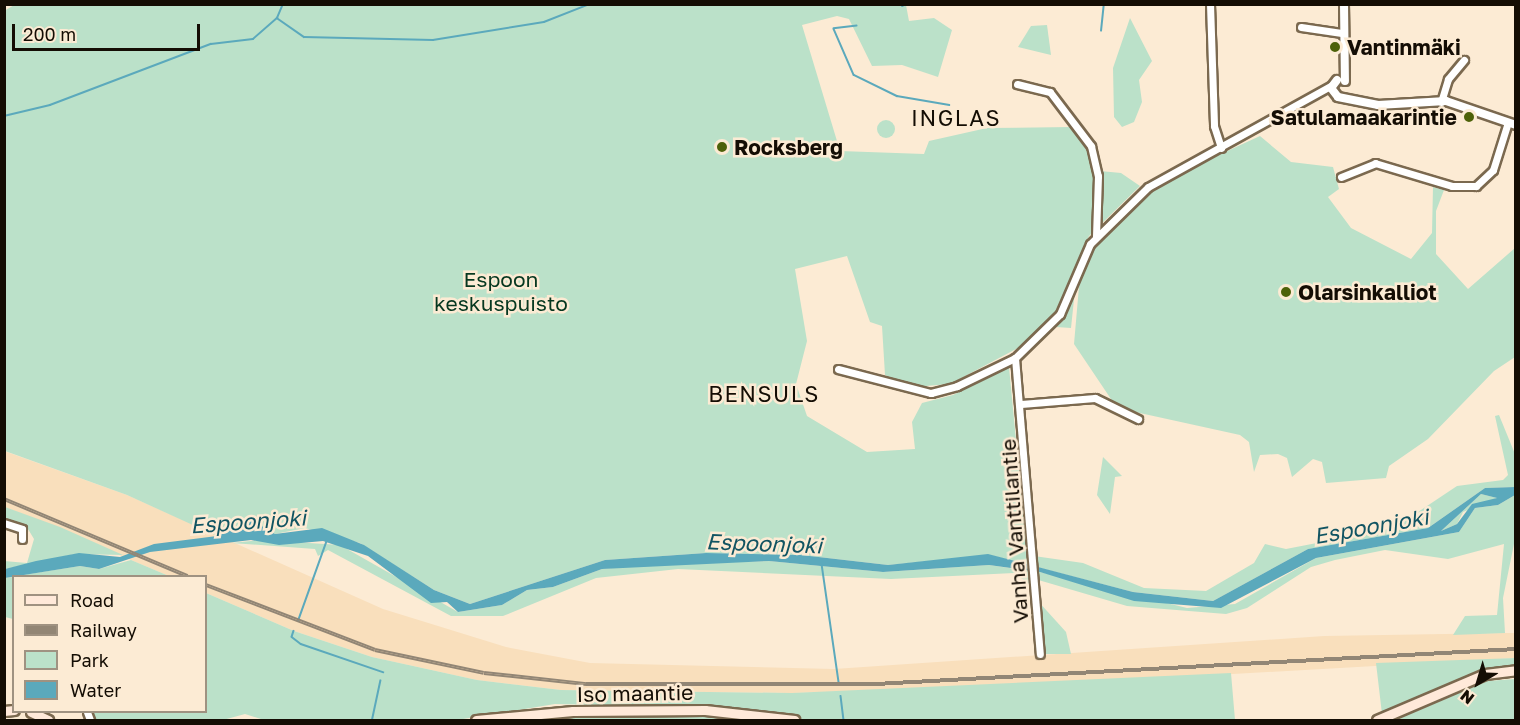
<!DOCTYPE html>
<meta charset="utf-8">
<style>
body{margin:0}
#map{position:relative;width:1520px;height:725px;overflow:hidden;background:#fcebd4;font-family:"Golos Text",sans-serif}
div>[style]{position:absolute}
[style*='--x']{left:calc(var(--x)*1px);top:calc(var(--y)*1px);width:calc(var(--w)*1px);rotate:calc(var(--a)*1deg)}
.built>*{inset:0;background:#f9dfbc}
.green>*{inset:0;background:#bbe1c9}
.round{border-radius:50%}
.water>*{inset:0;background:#5ba9bc}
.stream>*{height:1.5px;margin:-0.75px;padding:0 0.75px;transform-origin:0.75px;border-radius:0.75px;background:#5ba9bc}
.roads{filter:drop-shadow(2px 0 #7b694f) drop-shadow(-2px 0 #7b694f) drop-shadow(0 2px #7b694f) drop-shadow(0 -2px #7b694f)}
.minor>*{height:7px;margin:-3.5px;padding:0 3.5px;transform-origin:3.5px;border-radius:3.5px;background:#fff}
.tertiary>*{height:8px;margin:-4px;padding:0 4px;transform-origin:4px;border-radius:4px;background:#fff}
.secondary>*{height:9px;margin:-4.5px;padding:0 4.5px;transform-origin:4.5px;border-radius:4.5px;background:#ffe9d9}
.rail>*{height:4px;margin-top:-2px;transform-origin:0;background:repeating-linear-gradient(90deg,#fcebd4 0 4.5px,#928675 0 9px);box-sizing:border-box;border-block:2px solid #928675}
.dots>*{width:16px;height:16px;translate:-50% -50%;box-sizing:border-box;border:3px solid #fcebd4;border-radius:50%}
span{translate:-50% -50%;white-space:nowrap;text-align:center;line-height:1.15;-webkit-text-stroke:5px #fcebd4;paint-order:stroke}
.poi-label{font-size:21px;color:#140d04;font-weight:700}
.left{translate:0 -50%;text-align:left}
.right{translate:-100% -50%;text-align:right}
.park-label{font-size:21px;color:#063820}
.street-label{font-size:21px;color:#140d04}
.neighbourhood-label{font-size:22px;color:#140d04;letter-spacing:1.5px}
.water-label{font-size:22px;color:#115462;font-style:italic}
.frame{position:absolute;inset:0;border:6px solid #140d04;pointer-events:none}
.legend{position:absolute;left:12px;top:575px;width:195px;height:138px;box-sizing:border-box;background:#fcebd4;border:2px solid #9f9281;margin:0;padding:8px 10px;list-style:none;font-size:18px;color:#140d04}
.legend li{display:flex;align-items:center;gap:12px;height:30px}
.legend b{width:30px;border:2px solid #9f9281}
.north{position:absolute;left:1448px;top:653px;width:60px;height:60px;-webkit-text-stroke:4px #fcebd4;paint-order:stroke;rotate:218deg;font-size:16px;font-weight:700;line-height:24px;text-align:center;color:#140d04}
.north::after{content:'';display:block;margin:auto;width:21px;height:27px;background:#140d04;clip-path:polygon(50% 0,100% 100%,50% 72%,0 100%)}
.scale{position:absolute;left:12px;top:24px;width:188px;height:27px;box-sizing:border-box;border:3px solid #140d04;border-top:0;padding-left:8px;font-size:18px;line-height:21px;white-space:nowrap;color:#140d04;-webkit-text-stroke:4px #fcebd4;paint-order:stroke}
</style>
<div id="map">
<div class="built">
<div style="clip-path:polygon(4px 451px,127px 495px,383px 609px,506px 647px,590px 663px,834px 669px,1324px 636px,1505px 633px,1515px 633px,1515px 658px,1023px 686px,792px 693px,561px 690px,477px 680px,372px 657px,294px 631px,206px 593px,206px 576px,169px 576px,5px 507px)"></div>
</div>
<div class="green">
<div style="clip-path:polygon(16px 4px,906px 5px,909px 21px,934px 18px,952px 30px,938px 77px,902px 65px,872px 66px,849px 19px,837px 16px,802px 25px,840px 151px,924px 154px,929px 141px,987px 128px,1072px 127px,1100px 171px,1121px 173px,1140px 186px,1089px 236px,1056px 312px,1040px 329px,1020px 347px,950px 384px,913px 387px,885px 375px,882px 326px,870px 322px,847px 256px,795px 269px,807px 341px,796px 384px,807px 416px,867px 452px,915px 449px,912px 422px,922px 403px,953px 395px,1009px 367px,1027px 555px,1083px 563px,1144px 588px,1206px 591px,1254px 563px,1265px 544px,1286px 549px,1394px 528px,1457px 486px,1503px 480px,1508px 475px,1495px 416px,1499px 415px,1515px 454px,1515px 487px,1485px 488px,1428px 528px,1308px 549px,1213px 601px,1133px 592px,990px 555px,888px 565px,801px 555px,706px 553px,605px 560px,470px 604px,434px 590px,360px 543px,305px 528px,275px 534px,252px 520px,217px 536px,127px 495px,5px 451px,4px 11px)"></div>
<div style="clip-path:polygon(1130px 18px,1152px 61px,1139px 80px,1142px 102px,1134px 122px,1122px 127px,1114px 117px,1113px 68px)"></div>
<div style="clip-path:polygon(1047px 25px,1051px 55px,1018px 47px,1031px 26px)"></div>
<div class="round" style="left:877px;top:120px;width:18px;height:18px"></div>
<div style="clip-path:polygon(1260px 136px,1291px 162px,1333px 167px,1339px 189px,1328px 197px,1351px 228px,1411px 259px,1432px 233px,1433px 187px,1444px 190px,1436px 211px,1436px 254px,1468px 289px,1515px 248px,1515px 357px,1494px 371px,1428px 439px,1389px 466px,1386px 478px,1326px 483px,1322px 462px,1313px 459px,1292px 477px,1287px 458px,1278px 454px,1260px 455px,1254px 472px,1249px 442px,1240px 435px,1117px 408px,1074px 344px,1080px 275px,1095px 244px,1160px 182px)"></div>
<div style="clip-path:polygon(1075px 290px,1071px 328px,1056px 327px,1063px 316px)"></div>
<div style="clip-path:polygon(1103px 457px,1122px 476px,1115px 477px,1110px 514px,1097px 495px)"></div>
<div style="clip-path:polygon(1481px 494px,1497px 498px,1463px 512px,1457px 524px,1441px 531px)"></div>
<div style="clip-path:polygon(1515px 495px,1515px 539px,1503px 598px,1505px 633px,1453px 635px,1465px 616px,1497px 615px,1504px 544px,1448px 559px,1385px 550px,1335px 560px,1311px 567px,1247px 608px,1226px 614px,1127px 606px,1035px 579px,1034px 572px,1040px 572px,1187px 608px,1235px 604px,1316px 558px,1459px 532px,1475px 508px,1498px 505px)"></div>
<div style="clip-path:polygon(5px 507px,60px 527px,123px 555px,75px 554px,5px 569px,4px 561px,27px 563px,34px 539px,28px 529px,5px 522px)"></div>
<div style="clip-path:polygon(262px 540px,340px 545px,458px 612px,502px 605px,527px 590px,553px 587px,602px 569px,651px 564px,769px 561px,883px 572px,989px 565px,1030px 571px,1032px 586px,1014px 573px,891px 579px,678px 569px,596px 578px,503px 616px,451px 616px,328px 550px,318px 556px,315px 549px,232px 543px)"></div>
<div style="clip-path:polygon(131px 560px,169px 576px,16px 576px,80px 566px,99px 569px)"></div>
<div style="clip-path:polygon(13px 577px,13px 619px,5px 617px,4px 578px)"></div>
<div style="clip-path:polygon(206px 593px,294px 631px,372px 657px,477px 680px,561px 690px,792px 693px,1231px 673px,1235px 720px,808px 720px,737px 708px,555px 704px,457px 720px,264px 720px,245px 714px,223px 720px,94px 720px,92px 712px,206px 712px)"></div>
<div style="clip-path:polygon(1037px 600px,1066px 632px,1071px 654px,1042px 654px)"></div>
<div style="clip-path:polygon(1516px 658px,1515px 665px,1482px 669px,1382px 714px,1376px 663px)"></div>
<div style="clip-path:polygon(1515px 679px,1515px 720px,1396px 720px,1487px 681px)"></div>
<div style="clip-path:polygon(665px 713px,770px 720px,512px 720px,568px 714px)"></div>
</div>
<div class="water">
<div style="clip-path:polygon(evenodd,1515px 487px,1515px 495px,1498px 505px,1475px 508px,1459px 532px,1316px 558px,1221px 608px,1134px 601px,1040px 572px,989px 565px,883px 572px,769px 561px,602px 569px,553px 587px,527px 590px,502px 605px,458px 612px,447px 602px,431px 603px,368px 556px,323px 541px,279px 545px,251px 540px,150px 552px,99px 569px,80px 566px,5px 578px,5px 569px,36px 561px,79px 553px,120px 557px,154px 544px,217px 536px,252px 520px,275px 534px,322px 528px,364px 545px,434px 590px,470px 604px,605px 560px,706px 553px,801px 555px,888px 565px,988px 554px,1133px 592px,1213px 601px,1308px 549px,1428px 528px,1485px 488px,1515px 487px,1481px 494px,1497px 498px,1472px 504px,1457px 524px,1441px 531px,1481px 494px)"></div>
</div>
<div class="stream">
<div style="--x:902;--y:6;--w:5;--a:-22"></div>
<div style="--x:277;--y:18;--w:33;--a:35"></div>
<div style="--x:304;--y:37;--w:129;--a:1.3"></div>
<div style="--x:433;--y:40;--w:112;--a:-9.2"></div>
<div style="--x:544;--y:22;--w:49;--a:-21.4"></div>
<div style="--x:857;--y:26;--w:23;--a:173"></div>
<div style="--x:834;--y:29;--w:50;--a:66.5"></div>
<div style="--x:854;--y:75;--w:48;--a:26"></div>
<div style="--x:897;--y:96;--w:53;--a:9.8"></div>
<div style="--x:1101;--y:31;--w:27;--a:-84"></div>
<div style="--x:4;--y:116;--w:47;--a:-13.4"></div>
<div style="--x:50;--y:105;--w:172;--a:-20.8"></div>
<div style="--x:211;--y:44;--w:42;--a:-6.8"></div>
<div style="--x:253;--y:39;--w:32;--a:-41"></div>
<div style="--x:277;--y:18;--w:15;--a:-67"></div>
<div style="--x:822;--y:564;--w:119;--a:81.8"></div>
<div style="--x:298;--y:621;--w:86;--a:-70.3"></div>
<div style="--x:294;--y:631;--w:6;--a:108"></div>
<div style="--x:292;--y:637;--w:11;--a:38"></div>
<div style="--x:301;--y:644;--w:87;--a:18.9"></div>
<div style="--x:841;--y:696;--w:24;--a:83"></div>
<div style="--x:372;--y:720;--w:40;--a:-78"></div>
</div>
<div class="roads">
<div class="minor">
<div style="--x:1210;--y:4;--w:122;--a:88.1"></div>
<div style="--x:1214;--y:126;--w:23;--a:72"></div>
<div style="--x:1301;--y:27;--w:41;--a:8.3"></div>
<div style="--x:1017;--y:84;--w:34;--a:14"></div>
<div style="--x:1050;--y:92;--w:68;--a:52.8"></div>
<div style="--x:1091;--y:146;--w:31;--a:77"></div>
<div style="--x:1098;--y:176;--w:61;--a:91.9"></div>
<div style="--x:1441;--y:102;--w:24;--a:-73"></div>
<div style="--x:1448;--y:79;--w:25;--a:-50"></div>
<div style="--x:1341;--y:177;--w:37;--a:-22"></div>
<div style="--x:1375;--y:163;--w:80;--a:16.6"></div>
<div style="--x:1452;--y:186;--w:24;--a:0"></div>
<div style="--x:1476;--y:186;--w:23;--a:-43"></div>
<div style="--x:1493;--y:170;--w:50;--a:-72.6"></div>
<div style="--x:1015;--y:358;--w:297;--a:85.2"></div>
<div style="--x:838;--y:369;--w:96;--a:14.5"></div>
<div style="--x:931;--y:393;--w:27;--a:-15"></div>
<div style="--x:957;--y:386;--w:64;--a:-25.8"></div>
<div style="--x:1015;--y:358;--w:63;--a:-44.4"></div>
<div style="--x:1060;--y:314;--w:76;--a:-66.8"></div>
<div style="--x:1090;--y:244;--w:81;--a:-44.5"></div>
<div style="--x:1148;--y:187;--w:210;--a:-29"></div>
<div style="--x:1021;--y:404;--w:74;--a:-4.6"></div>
<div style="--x:1095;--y:398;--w:48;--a:26"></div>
<div style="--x:4;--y:523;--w:19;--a:18"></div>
<div style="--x:22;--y:529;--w:10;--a:90"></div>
<div style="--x:87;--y:712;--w:9;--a:69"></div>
</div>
<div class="tertiary">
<div style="--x:1344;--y:4;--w:77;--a:89.3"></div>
<div style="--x:1337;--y:80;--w:10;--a:127"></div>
<div style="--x:1331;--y:88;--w:11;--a:52"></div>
<div style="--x:1338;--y:97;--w:41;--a:11.3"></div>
<div style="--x:1378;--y:105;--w:68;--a:-3.4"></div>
<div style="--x:1446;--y:101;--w:74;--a:18.9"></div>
</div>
<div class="secondary">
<div style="--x:4;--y:711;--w:10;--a:-6"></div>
<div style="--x:31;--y:712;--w:19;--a:25"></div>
<div style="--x:476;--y:720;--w:97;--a:-5.3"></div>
<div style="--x:573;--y:711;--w:132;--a:-0.4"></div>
<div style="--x:705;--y:710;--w:90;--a:6.4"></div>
<div style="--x:1377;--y:720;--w:117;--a:-23.1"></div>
<div style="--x:1485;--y:674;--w:31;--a:-7"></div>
</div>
</div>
<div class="rail">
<div style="--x:4;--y:499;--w:199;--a:22.8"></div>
<div style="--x:206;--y:585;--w:181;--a:21"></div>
<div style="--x:375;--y:650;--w:111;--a:11.9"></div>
<div style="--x:484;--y:673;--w:103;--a:6.2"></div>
<div style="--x:586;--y:684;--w:290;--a:0"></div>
<div style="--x:876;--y:684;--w:641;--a:-3.13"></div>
</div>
<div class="dots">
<div style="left:1335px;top:47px;background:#4d6109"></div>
<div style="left:1469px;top:117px;background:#4d6109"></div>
<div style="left:722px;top:147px;background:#4d6109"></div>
<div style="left:1286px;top:292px;background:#4d6109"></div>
</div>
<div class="poi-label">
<span class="left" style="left:1347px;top:47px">Vantinmäki</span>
<span class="right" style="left:1457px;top:117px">Satulamaakarintie</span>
<span class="left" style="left:734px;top:147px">Rocksberg</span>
<span class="left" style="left:1298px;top:292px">Olarsinkalliot</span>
</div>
<div class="park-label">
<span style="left:501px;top:291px">Espoon<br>keskuspuisto</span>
</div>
<div class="street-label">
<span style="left:1014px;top:531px;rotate:-94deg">Vanha Vanttilantie</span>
<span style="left:635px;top:693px;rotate:-1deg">Iso maantie</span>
</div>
<div class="neighbourhood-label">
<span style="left:956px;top:118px">INGLAS</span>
<span style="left:764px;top:394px">BENSULS</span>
</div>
<div class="water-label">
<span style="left:248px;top:521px;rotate:-4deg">Espoonjoki</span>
<span style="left:1371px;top:526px;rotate:-10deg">Espoonjoki</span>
<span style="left:764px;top:543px;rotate:2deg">Espoonjoki</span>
</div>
<div class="frame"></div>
<ul class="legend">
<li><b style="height:8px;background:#ffe9d9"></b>Road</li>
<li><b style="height:8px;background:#928675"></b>Railway</li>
<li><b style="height:16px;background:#bbe1c9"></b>Park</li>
<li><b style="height:16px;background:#5ba9bc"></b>Water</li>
</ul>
<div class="north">N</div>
<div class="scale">200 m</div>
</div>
